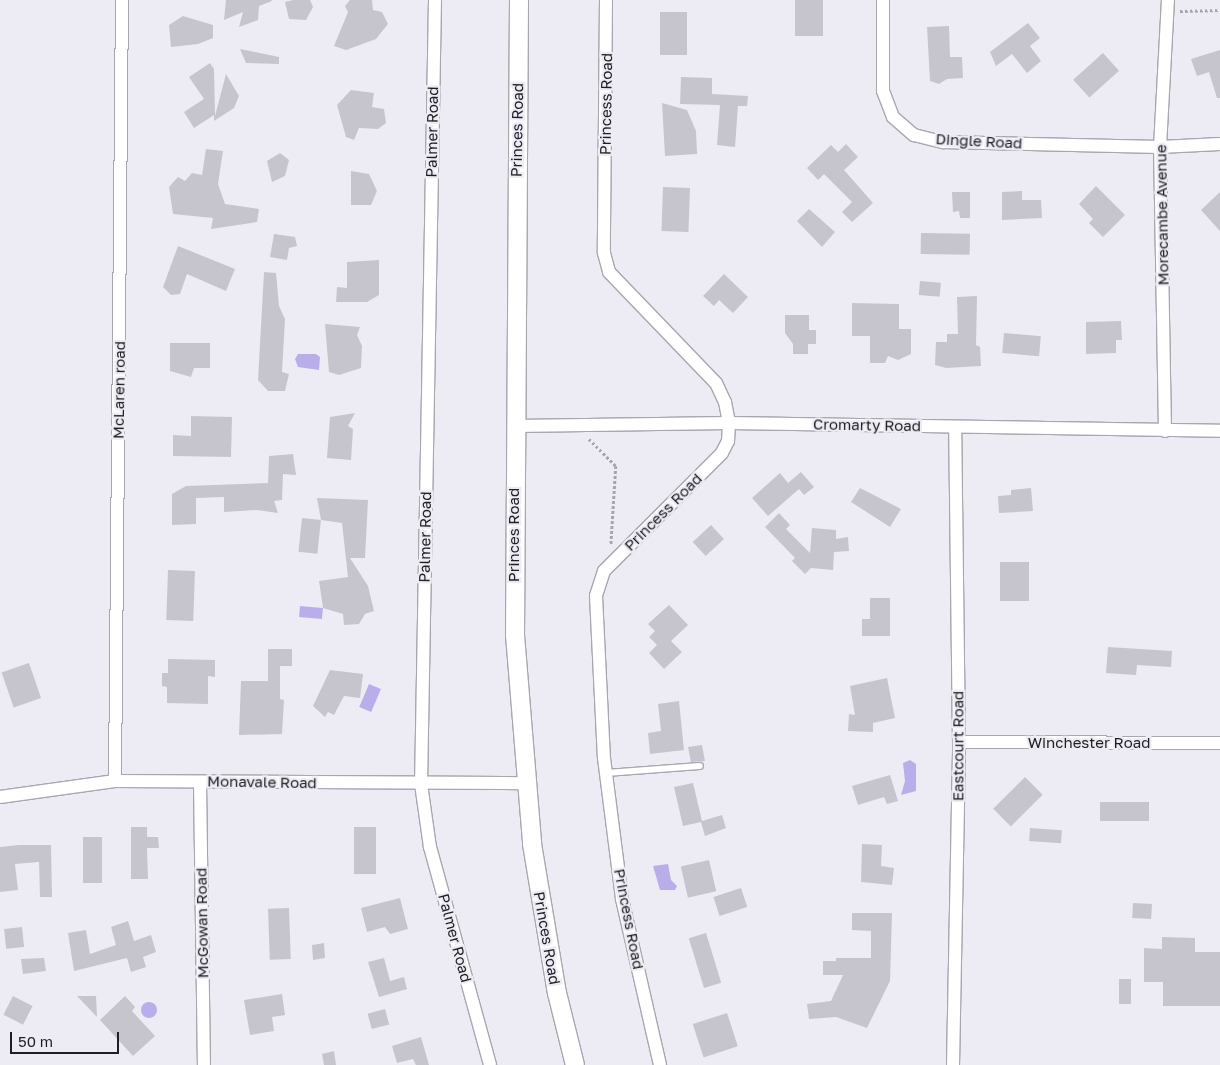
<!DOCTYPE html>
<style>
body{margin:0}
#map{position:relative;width:1220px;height:1065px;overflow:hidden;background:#edecf5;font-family:"Golos Text",sans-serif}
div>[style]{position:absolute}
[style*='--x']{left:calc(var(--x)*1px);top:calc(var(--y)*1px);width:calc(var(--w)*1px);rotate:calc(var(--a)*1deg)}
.water>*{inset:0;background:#b9aeea;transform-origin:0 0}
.round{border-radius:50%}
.building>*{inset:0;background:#c6c5cd;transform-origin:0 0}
.path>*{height:2.5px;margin-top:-1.25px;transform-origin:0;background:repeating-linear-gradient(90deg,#a6a5ac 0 2.5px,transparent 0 5px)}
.roads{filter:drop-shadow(1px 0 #a8a7af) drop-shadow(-1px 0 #a8a7af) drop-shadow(0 1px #a8a7af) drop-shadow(0 -1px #a8a7af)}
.service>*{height:6px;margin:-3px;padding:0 3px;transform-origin:3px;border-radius:3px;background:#fff}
.minor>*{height:12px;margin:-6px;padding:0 6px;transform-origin:6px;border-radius:6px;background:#fff}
.secondary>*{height:18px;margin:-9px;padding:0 9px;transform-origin:9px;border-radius:9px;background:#fff}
span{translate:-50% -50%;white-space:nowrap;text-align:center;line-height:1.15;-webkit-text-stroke:4.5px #edecf5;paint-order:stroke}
.street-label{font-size:15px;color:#1f1e22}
.scale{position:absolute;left:10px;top:1032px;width:109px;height:22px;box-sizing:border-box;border:2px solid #1f1e22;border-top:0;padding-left:6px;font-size:15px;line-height:18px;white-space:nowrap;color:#1f1e22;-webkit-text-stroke:4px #edecf5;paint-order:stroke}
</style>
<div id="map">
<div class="water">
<div style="clip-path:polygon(298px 354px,316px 354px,320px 357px,319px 370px,298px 367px,295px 359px)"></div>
<div style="left:300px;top:606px;width:23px;height:11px;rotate:5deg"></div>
<div style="left:369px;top:684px;width:13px;height:25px;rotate:23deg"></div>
<div style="clip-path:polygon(910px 760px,916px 764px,916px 791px,901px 795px,905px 781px,903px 763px)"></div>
<div style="clip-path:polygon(668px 864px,671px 880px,677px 886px,675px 890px,660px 890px,653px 866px)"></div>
<div class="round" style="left:141px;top:1002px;width:16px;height:16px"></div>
</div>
<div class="building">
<div style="clip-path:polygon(226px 0,271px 0,272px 1px,259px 6px,258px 20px,239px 27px,243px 12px,224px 20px)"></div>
<div style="clip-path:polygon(293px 0,310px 0,313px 7px,306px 20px,289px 19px,285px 2px)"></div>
<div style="clip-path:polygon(350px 0,372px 0,373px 10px,382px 12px,388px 24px,376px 39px,346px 50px,334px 46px,348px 12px,345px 6px)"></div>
<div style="left:823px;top:0;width:36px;height:28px;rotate:90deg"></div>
<div style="left:660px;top:12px;width:27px;height:43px"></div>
<div style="clip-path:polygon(183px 16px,213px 25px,213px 38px,198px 44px,171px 47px,169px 25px)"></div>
<div style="clip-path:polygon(1028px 23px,1040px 38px,1030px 46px,1041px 61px,1027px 73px,1012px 54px,996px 66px,990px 52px)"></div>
<div style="clip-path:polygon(949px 26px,950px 57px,962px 57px,963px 78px,947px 79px,939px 84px,930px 81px,927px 27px)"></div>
<div style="clip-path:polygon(240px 49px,279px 57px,279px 64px,246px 63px)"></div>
<div style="clip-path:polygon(1220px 50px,1220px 98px,1217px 98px,1209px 72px,1197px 76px,1191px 59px)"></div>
<div style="left:1103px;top:53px;width:24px;height:40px;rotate:48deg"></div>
<div style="clip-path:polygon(210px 63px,214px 69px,215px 116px,226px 74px,239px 96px,234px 108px,214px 121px,214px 115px,194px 128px,184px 112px,204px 99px,189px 77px)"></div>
<div style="clip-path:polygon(681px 77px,712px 78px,712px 94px,748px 96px,747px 106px,738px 106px,735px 147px,717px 145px,720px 105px,680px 104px)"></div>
<div style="clip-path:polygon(351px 90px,374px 93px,372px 107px,384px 109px,386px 123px,378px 129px,359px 128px,354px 140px,346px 137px,337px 105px)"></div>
<div style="clip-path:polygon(662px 103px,687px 110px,696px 131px,697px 154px,665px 156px)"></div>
<div style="clip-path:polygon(846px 144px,858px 157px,844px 170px,873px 203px,852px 222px,842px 212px,852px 202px,824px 174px,818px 180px,807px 168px,831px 145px,838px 152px)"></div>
<div style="clip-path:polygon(206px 149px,223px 151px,218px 184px,225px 204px,259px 209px,257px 222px,211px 229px,213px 218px,173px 214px,169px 187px,178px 177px,185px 181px,192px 173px,202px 175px)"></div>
<div style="clip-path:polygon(280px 153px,289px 160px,285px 176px,272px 182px,267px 161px)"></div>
<div style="clip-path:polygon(351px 171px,369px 174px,377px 191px,371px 205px,351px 205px)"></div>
<div style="clip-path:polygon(1096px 186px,1125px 215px,1103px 237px,1089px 223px,1093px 219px,1079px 204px)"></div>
<div style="left:663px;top:187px;width:27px;height:44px;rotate:2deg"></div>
<div style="clip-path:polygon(1022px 191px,1022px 200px,1041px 200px,1042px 218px,1002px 220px,1002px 192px)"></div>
<div style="clip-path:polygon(952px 192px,970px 192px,970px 218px,960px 218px,959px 211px,953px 212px)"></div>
<div style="clip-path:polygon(1220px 192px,1220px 231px,1201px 210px)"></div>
<div style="clip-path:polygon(809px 209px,835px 232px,822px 247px,797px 221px)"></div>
<div style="left:921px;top:233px;width:49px;height:21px;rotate:1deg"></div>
<div style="clip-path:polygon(274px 234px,295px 237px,297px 246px,289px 248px,287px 260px,270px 257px)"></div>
<div style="clip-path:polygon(178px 246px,235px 269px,226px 291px,187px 274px,180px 294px,171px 295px,163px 287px)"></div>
<div style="clip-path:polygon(379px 260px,379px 295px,367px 302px,336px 302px,337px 287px,347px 288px,347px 262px)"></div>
<div style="clip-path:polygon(264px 272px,276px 273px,279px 306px,285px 319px,282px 372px,289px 374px,285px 391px,268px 391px,258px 380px)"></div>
<div style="clip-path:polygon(724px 274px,748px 297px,733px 313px,719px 300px,714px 306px,703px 296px)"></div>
<div style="left:920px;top:281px;width:21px;height:14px;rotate:5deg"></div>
<div style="clip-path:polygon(977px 296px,976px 345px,980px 347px,981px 366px,946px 368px,935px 365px,936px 342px,947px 342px,947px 334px,958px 334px,957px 297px)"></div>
<div style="clip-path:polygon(852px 303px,899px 304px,899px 329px,911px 329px,911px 354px,898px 360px,888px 356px,885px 363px,870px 363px,870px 336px,852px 336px)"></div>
<div style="clip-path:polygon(785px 315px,809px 315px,809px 330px,816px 330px,816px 344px,808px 344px,808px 354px,793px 354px,793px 344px,785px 333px)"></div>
<div style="clip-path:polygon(1121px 321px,1122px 340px,1116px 340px,1116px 353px,1086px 354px,1086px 322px)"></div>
<div style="clip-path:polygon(325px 324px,360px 327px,357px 335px,362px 346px,361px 368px,339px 375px,329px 372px)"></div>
<div style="left:1004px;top:333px;width:37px;height:20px;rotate:5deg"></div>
<div style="clip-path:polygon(170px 343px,210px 343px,210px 368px,194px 368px,191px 377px,170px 371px)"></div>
<div style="clip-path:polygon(355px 413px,348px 426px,353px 429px,351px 460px,327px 458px,330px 417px)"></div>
<div style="clip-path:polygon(191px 416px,232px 417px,231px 457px,173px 456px,173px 435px,191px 436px)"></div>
<div style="clip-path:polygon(293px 454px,296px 475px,283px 474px,282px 500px,274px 501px,278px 513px,257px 510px,224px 512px,224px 497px,196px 498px,196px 524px,172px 525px,172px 494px,186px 486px,268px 483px,269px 456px)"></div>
<div style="clip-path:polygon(801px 472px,814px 487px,804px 495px,799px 489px,768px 516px,752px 498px,780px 473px,788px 483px)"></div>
<div style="clip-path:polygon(860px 488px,901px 509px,890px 527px,851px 502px)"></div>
<div style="clip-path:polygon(1031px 488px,1033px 511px,999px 513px,998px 496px,1011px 495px,1011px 490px)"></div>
<div style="clip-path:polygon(317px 498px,368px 500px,365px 558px,350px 558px,368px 586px,374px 611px,365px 614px,359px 624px,344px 625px,343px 614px,323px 608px,319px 581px,348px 577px,342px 523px,321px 520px)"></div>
<div style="clip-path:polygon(779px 513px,790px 525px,786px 529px,810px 553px,812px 528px,836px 530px,836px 539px,848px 537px,849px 551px,834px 552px,833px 570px,811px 568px,805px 574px,792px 561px,795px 558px,765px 527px)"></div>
<div style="left:302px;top:518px;width:19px;height:34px;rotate:6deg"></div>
<div style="left:711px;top:525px;width:19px;height:25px;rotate:47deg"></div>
<div style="left:1000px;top:562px;width:29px;height:39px"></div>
<div style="left:168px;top:570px;width:27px;height:50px;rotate:2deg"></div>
<div style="clip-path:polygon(870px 598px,890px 598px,890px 636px,862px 636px,862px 619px,870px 619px)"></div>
<div style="clip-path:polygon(669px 605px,688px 625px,671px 641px,682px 652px,664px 669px,649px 653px,657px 645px,649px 637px,655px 631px,648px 624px)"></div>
<div style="clip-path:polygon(1108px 647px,1172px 651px,1171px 667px,1137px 665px,1136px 675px,1106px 673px)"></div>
<div style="clip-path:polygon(268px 649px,292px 649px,292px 666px,280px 666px,280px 699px,284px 700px,282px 734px,239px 735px,241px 681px,268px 681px)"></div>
<div style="clip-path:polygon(168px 659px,215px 660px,215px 677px,208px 676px,208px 704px,167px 703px,167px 687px,162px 686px,162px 673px,168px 673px)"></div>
<div style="left:29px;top:663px;width:37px;height:29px;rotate:71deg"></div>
<div style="clip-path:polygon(330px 670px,363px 674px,360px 698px,344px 696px,334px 715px,328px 712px,325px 717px,313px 706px)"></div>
<div style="clip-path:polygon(887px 678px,895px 718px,873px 723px,873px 732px,848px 731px,849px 714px,855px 715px,850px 686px)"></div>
<div style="clip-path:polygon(679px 701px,684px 750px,650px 754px,648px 733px,661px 731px,658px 704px)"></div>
<div style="clip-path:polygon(702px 745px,705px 761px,691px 762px,688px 747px)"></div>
<div style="clip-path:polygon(890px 775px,898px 801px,887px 804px,884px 797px,858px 805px,852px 786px)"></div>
<div style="left:1025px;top:777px;width:25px;height:45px;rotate:45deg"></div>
<div style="clip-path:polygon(693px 783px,702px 821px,722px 815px,726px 828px,705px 836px,701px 822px,683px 826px,674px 787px)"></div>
<div style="left:1100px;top:802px;width:49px;height:19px"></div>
<div style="clip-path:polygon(131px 827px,147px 827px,147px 837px,158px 837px,159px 848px,147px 848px,148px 879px,131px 879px)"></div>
<div style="left:376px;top:827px;width:47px;height:22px;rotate:90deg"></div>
<div style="left:1030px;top:828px;width:32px;height:13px;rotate:4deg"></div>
<div style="left:83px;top:837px;width:19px;height:46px"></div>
<div style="clip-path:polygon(862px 844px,882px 845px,881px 866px,894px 868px,892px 885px,861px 882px)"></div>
<div style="clip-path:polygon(19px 845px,51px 845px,52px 897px,40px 897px,39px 862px,15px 864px,18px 890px,0 892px,0 847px)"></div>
<div style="left:709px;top:860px;width:32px;height:29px;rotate:77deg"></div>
<div style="left:741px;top:888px;width:20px;height:29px;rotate:72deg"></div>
<div style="clip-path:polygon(400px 898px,408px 929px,390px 934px,385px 927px,367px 932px,361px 908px)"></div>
<div style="left:1133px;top:903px;width:19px;height:15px;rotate:3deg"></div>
<div style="left:289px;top:908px;width:51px;height:21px;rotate:88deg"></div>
<div style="clip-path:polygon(852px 913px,892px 913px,890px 981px,867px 1028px,836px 1017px,809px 1019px,807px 1004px,831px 1001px,843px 975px,823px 975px,823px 961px,836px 961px,836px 958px,871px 958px,871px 931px,852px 930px)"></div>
<div style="clip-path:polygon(128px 921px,134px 941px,151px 935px,156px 952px,143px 957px,146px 967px,131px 972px,127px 958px,74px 971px,68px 933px,86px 930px,90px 954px,116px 945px,111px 927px)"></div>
<div style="left:22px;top:927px;width:20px;height:18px;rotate:84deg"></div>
<div style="left:706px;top:933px;width:52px;height:18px;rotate:73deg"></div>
<div style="clip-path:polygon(1162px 937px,1195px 938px,1195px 952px,1220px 952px,1220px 1006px,1163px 1006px,1163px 982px,1144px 982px,1144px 948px,1162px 949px)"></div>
<div style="clip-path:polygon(324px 943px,325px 958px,313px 960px,312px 945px)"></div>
<div style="clip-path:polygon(44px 958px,46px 971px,23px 974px,21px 959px)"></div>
<div style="clip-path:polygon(384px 958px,390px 981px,404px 977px,407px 989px,379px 997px,368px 962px)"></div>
<div style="left:1119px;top:979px;width:12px;height:25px"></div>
<div style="clip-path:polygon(282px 994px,285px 1015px,272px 1017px,274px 1031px,250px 1035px,244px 1000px)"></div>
<div style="left:13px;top:996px;width:22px;height:21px;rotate:27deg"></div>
<div style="clip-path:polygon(77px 996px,96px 996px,97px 1017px)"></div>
<div style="clip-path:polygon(125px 996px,135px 1007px,132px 1011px,155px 1036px,133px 1056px,100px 1020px)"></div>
<div style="left:385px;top:1009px;width:16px;height:18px;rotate:75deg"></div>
<div style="left:727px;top:1013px;width:35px;height:36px;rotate:72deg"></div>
<div style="clip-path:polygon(421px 1037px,429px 1065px,416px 1065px,413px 1059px,397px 1063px,392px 1046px)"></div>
<div style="clip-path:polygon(334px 1051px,336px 1065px,324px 1065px,322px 1054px)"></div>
</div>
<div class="path">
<div style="--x:1180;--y:11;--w:40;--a:-1.4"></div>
<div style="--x:589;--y:439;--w:38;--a:45"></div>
<div style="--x:616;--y:466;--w:79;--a:93.6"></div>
</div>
<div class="roads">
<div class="service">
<div style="--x:606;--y:773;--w:94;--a:-4.3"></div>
</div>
<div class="minor">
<div style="--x:435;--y:0;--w:784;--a:91.02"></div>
<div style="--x:421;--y:784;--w:64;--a:81.9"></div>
<div style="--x:430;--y:847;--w:226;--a:74.6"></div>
<div style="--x:606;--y:0;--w:253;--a:90.5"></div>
<div style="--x:604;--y:253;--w:20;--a:75"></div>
<div style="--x:609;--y:272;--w:154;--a:46.1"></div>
<div style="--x:716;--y:383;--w:21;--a:65"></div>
<div style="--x:725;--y:402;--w:21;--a:79"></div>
<div style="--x:729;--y:423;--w:18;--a:93"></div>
<div style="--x:728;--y:441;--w:13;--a:117"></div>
<div style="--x:722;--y:453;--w:167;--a:135"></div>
<div style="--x:604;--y:571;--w:26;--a:108"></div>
<div style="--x:596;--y:596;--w:162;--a:87.2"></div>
<div style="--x:604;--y:758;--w:142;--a:82.7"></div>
<div style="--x:622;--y:899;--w:170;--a:77.1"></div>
<div style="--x:883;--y:0;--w:91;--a:90"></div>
<div style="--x:883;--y:91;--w:28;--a:69"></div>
<div style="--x:893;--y:117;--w:28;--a:41"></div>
<div style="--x:914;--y:135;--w:30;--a:14"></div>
<div style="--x:943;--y:142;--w:217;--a:1.3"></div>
<div style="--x:1160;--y:147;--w:60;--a:-2.9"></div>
<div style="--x:515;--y:426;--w:214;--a:-0.8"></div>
<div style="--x:729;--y:423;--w:491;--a:0.9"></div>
<div style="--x:1165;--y:431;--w:284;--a:-91"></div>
<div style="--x:1160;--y:147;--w:147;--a:-86.9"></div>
<div style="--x:959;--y:742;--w:261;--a:0.2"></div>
<div style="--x:115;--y:781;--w:781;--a:-89.49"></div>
<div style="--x:200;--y:782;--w:283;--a:89.2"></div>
<div style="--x:0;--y:797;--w:116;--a:-7.9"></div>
<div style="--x:115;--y:781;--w:410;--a:0.3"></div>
<div style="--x:953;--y:1065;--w:323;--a:-88.9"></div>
<div style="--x:959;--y:742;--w:315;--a:-90.7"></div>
</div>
<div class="secondary">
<div style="--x:519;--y:0;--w:635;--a:90.36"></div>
<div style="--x:515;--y:635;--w:210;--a:85.3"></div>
<div style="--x:532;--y:844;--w:151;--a:80.5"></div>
<div style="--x:557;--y:993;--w:74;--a:76"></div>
</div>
</div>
<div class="street-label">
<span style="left:606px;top:104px;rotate:-89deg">Princess Road</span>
<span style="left:517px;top:130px;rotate:-89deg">Princes Road</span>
<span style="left:432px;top:132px;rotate:-89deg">Palmer Road</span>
<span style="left:979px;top:141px;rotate:3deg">Dingle Road</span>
<span style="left:1162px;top:215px;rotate:-91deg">Morecambe Avenue</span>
<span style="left:119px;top:390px;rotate:-89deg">McLaren road</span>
<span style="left:867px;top:425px;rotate:1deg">Cromarty Road</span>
<span style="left:663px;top:512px;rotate:-45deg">Princess Road</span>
<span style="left:514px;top:535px;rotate:-90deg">Princes Road</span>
<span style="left:425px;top:537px;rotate:-89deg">Palmer Road</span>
<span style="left:1089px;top:743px">Winchester Road</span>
<span style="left:958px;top:746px;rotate:-90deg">Eastcourt Road</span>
<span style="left:262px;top:782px;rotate:1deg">Monavale Road</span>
<span style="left:629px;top:919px;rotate:79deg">Princess Road</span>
<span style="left:202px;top:923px;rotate:-91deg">McGowan Road</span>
<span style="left:455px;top:938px;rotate:75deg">Palmer Road</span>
<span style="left:547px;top:938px;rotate:80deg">Princes Road</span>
</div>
<div class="scale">50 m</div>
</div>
